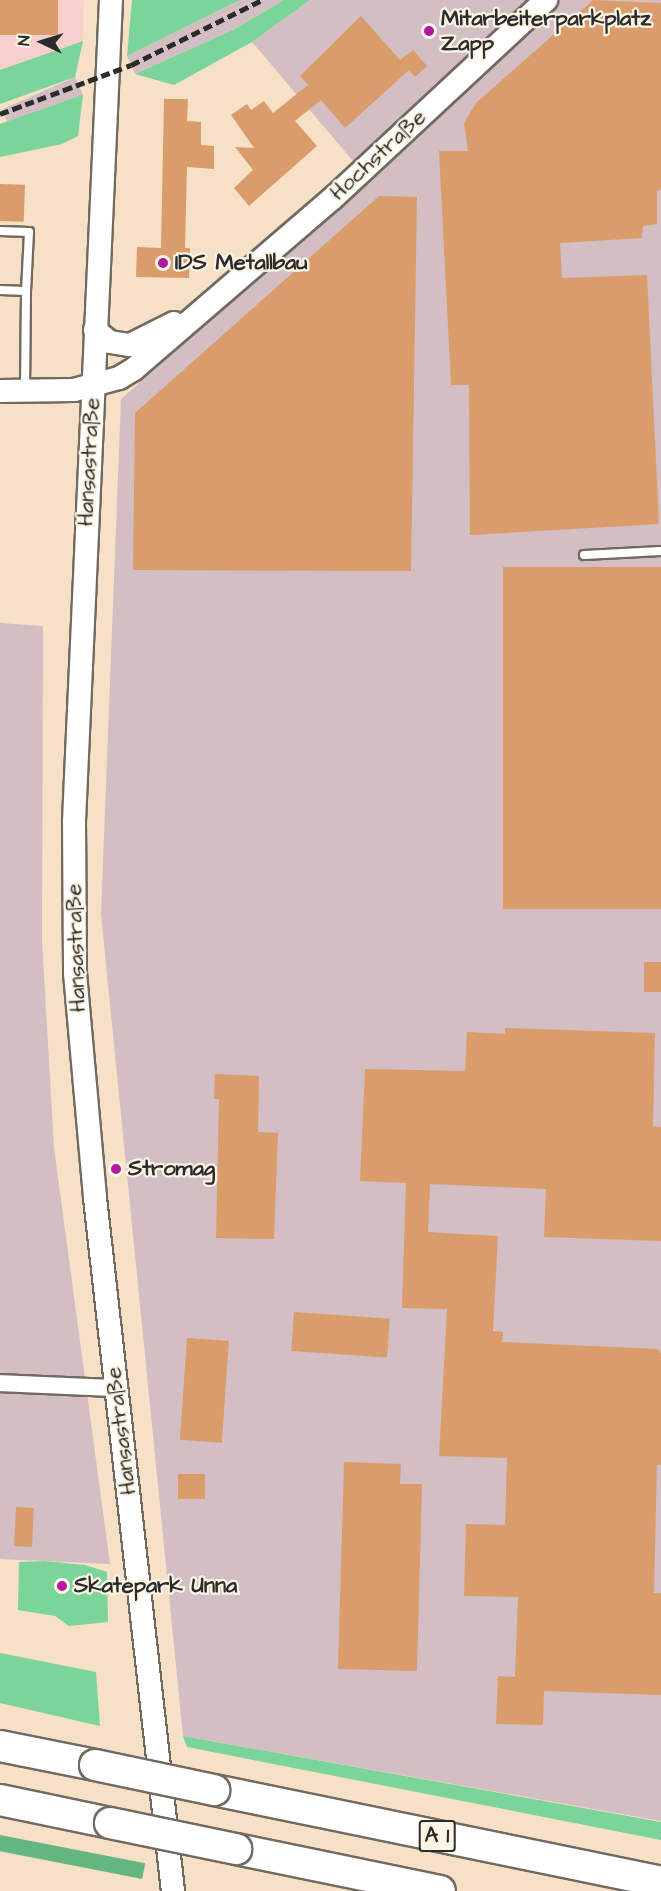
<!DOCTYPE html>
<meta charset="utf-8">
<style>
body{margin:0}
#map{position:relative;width:661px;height:1891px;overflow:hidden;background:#f6e0c6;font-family:"Architects Daughter",sans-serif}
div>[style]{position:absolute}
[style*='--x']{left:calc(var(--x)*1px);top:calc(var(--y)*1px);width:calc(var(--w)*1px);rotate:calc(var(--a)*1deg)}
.built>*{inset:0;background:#f7d0cd}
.industrial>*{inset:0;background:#d2bec3;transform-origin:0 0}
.green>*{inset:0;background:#7bd499}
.forest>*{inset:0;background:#64b681;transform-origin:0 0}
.building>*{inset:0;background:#da9c6b;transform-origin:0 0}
.roads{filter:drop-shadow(2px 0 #726a61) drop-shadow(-2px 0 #726a61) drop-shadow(0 2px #726a61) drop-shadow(0 -2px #726a61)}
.lane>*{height:8px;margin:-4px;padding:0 4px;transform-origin:4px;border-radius:4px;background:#fff}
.street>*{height:16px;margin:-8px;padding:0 8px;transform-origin:8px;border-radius:8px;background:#fff}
.secondary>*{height:22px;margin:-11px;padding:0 11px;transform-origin:11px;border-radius:11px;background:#fff}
.highway>*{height:30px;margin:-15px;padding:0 15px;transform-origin:15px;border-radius:15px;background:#fff}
.rail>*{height:4.5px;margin-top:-2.25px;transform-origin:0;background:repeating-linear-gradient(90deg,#2b2b2b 0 9px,transparent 0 13.5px)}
.bridges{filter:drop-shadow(2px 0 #726a61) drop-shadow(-2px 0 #726a61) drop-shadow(0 2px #726a61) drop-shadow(0 -2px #726a61)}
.highway-bridge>*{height:30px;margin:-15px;padding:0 15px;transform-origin:15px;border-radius:15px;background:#fff}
.dots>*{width:16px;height:16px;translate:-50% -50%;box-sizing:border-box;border:3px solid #fcf5e5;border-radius:50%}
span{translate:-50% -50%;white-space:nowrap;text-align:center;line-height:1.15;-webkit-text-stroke:4.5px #fcf5e5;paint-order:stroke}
.shield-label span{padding:2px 4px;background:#fcf5e5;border:2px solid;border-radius:4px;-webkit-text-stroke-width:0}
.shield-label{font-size:21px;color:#2b2b2b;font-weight:700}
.poi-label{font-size:22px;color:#2b2b2b;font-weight:700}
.left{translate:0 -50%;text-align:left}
.street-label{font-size:22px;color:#2b2b2b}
.north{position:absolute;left:12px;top:12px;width:60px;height:60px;-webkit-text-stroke:4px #fcf5e5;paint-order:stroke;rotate:274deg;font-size:16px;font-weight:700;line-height:24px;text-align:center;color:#2b2b2b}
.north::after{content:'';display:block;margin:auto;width:21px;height:27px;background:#2b2b2b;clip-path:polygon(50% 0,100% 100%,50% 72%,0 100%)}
</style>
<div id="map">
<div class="built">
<div style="clip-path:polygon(0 0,84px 0,83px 41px,0 70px)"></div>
</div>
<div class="industrial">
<div style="clip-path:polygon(240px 0,284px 0,233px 30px,135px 74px,127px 56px)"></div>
<div style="clip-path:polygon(310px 0,661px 0,661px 1821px,183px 1736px,101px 914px,121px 399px,370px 181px,252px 42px)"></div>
<div style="left:75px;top:77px;width:20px;height:80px;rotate:66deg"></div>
<div style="clip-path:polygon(0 623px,43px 626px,42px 940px,54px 1148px,110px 1564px,0 1559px)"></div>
</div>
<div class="green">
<div style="clip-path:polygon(132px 0,240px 0,127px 56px)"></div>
<div style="clip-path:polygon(284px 0,310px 0,252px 42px,174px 85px,135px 74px,233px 30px)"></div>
<div style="clip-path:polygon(83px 41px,75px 77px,0 104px,0 70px)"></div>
<div style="clip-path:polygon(83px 95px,78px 136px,62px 144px,0 157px,0 124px)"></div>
<div style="clip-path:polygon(45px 1561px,85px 1565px,107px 1572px,108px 1622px,69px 1626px,55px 1616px,18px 1610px,19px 1562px)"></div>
<div style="clip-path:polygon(0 1653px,96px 1672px,100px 1726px,0 1703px)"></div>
<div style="clip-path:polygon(183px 1736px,661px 1822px,661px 1840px,187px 1747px)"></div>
</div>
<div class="forest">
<div style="left:0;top:1835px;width:148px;height:16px;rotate:11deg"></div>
</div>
<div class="building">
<div style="left:0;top:0;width:58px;height:35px"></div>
<div style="clip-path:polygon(593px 0,661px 3px,661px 190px,657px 191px,657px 224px,643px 226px,642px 238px,560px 243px,562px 278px,647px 275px,659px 524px,470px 535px,469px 385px,451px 385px,439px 151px,468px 151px,464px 123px,476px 103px)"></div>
<div style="clip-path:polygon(361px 16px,400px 60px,413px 50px,427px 66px,415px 77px,409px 70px,345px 128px,321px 100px,295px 121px,317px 146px,249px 206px,234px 188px,253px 170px,235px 147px,254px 148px,231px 115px,247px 104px,251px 110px,264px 101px,273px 113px,308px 85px,300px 76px)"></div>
<div style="clip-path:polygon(164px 99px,188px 99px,187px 121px,201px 122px,201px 145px,214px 146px,214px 169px,187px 167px,185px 248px,190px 248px,189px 278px,136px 277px,137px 247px,161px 248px)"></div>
<div style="left:0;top:184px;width:25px;height:37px;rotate:2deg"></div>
<div style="clip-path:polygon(379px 196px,417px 197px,411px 571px,133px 570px,135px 413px)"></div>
<div style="left:661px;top:567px;width:342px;height:158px;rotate:90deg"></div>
<div style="left:644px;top:962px;width:17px;height:30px"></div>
<div style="clip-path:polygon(505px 1028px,655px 1033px,653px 1126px,661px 1127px,661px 1241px,544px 1237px,546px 1189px,430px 1184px,428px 1232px,498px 1236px,493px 1331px,503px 1332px,502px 1342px,658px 1349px,661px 1354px,661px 1465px,657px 1465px,654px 1593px,661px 1593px,661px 1695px,544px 1691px,543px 1725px,496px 1724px,498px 1676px,515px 1677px,518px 1597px,464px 1596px,466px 1524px,505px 1525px,507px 1458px,439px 1456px,447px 1309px,402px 1308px,406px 1183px,360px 1181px,365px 1069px,465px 1071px,467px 1032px,505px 1034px)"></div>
<div style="clip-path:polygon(215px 1074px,259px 1076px,258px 1132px,278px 1133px,274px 1239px,216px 1238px,219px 1099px,214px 1099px)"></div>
<div style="left:294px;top:1312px;width:96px;height:39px;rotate:4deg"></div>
<div style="left:187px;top:1338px;width:42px;height:102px;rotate:4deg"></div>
<div style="clip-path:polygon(344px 1462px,401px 1464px,400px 1484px,422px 1484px,417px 1671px,338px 1669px)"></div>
<div style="left:178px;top:1474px;width:27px;height:25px"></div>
<div style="left:16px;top:1507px;width:18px;height:39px;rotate:3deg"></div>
</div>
<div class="roads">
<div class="lane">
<div style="--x:0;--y:231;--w:29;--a:2"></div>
<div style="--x:29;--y:232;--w:59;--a:92.9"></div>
<div style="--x:26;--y:291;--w:26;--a:-178"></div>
<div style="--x:25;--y:389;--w:98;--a:-89.4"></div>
<div style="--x:584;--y:555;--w:77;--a:-3"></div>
</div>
<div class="street">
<div style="--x:0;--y:1383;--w:116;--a:2.5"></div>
</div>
<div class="secondary">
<div style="--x:111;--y:0;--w:823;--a:92.58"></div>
<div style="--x:74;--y:822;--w:151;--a:89.6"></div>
<div style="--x:75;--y:973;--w:226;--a:84.9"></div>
<div style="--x:95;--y:1198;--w:697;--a:83.58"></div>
<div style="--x:95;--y:330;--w:19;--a:39"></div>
<div style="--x:110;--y:342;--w:20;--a:9"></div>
<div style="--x:130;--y:345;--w:49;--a:-26.6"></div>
<div style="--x:0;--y:391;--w:74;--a:-0.8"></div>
<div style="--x:74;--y:390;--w:47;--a:-14.9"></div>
<div style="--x:119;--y:378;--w:17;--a:-31"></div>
<div style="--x:134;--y:369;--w:262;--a:-40.7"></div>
<div style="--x:333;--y:198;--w:291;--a:-42.9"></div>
</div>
<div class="highway">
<div style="--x:0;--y:1746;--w:97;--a:11.3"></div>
<div style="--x:214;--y:1790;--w:456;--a:11.6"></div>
<div style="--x:0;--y:1800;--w:112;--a:11.8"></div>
<div style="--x:236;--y:1849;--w:208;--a:11.6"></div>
</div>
</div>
<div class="rail">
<div style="--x:0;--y:114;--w:140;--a:-20.5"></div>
<div style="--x:131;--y:65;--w:146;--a:-26.4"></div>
</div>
<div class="bridges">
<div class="highway-bridge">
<div style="--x:95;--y:1765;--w:122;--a:11.9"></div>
<div style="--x:110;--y:1823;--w:129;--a:11.7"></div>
</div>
</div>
<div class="dots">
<div style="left:429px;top:31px;background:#b5179e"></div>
<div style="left:163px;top:263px;background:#b5179e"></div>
<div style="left:116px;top:1169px;background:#b5179e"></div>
<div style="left:62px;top:1586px;background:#b5179e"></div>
</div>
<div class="shield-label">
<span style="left:437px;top:1836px">A 1</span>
</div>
<div class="poi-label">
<span class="left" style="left:441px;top:31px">Mitarbeiterparkplatz<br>Zapp</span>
<span class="left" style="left:175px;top:263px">IDS Metallbau</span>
<span class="left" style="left:128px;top:1169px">Stromag</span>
<span class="left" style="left:74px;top:1586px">Skatepark Unna</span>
</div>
<div class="street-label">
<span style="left:378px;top:155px;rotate:-43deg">Hochstraße</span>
<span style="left:89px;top:462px;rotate:-87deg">Hansastraße</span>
<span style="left:76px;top:948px;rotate:-92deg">Hansastraße</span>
<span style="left:121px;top:1431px;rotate:-97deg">Hansastraße</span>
</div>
<div class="north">N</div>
</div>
